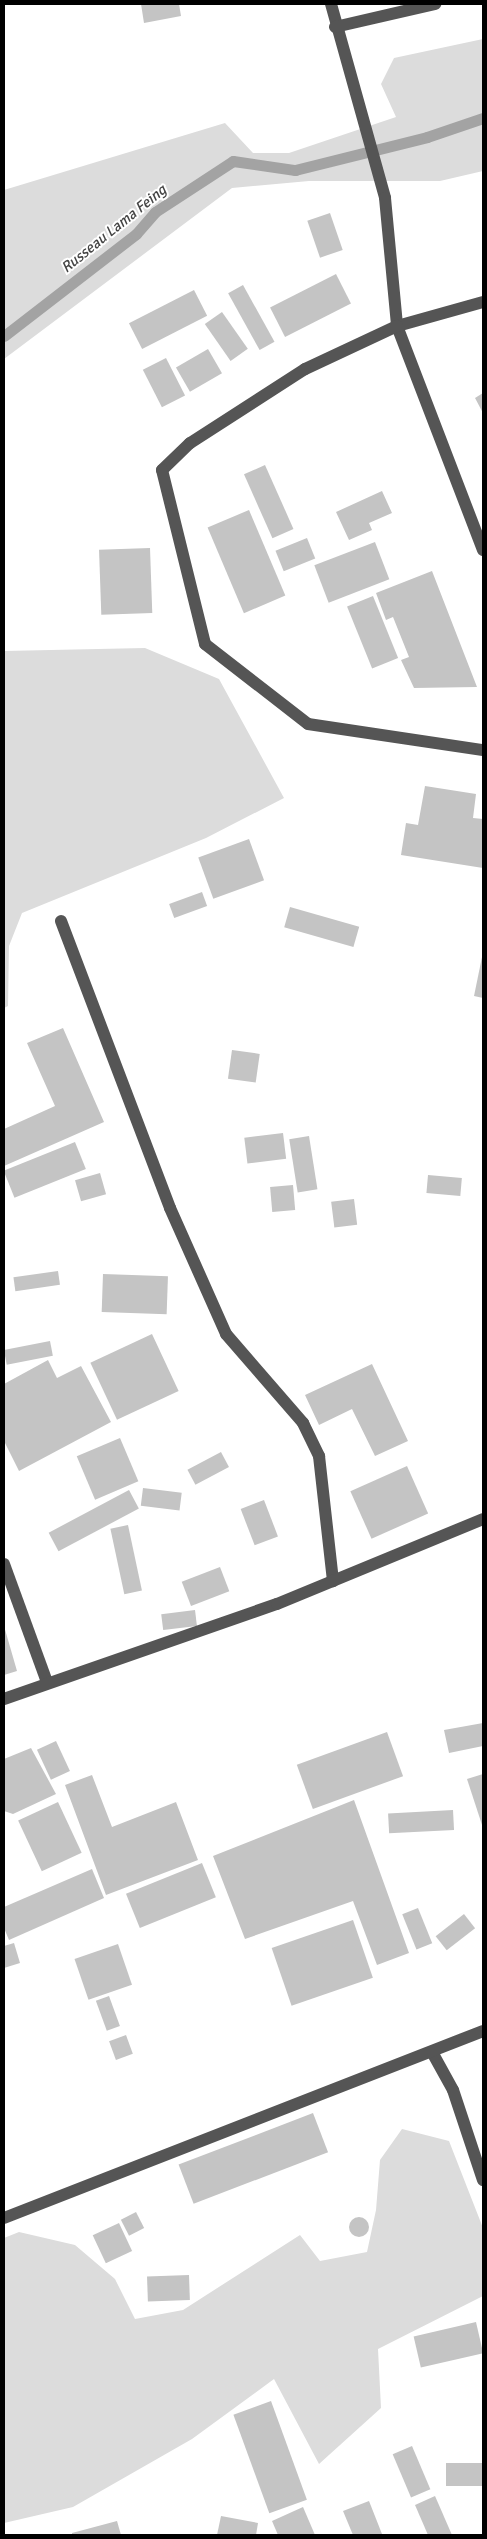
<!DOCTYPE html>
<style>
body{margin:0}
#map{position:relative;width:487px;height:2539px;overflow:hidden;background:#fff;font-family:Signika,sans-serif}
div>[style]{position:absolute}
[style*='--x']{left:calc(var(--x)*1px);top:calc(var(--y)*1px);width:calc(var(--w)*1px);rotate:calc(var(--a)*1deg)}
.green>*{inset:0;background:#dcdcdc}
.stream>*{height:11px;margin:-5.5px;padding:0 5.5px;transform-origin:5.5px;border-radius:5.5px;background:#a3a3a3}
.building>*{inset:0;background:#c4c4c4;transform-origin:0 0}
.round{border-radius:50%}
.minor>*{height:12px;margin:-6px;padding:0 6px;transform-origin:6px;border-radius:6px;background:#555}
span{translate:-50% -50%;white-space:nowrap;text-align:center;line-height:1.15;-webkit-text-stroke:4px #fff;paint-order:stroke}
.water-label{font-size:15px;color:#444;font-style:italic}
.frame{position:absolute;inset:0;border:5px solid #000;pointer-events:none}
</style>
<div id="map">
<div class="green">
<div style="clip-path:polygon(483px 39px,483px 171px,440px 181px,309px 181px,232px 188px,4px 359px,4px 190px,225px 123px,253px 153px,289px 153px,396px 117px,381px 84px,394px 58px)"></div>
<div style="clip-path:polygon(145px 648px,219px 679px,284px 798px,206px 838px,22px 913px,9px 946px,8px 1006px,4px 1008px,4px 651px)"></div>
<div style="clip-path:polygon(402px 2129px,449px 2141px,483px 2228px,483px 2296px,378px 2349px,381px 2408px,319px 2464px,274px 2379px,192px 2439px,73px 2507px,4px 2523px,4px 2238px,19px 2232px,75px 2245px,115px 2279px,135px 2319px,183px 2310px,300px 2235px,320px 2261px,367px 2252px,376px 2210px,380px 2160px)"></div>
</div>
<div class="stream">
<div style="--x:4;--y:336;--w:167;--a:-37.7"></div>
<div style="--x:136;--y:234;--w:29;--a:-49"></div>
<div style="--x:155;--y:212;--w:93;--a:-33.2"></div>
<div style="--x:233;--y:161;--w:63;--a:8.3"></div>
<div style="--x:295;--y:170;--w:136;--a:-14"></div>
<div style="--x:427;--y:137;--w:59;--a:-18.7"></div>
</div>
<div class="building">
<div style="clip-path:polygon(141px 4px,179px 4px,181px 16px,144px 23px)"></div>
<div style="left:330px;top:213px;width:39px;height:24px;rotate:71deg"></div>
<div style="left:336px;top:274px;width:33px;height:74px;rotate:63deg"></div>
<div style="left:243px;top:285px;width:65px;height:17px;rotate:61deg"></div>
<div style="left:194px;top:290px;width:29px;height:73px;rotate:63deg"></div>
<div style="left:222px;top:312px;width:45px;height:21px;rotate:55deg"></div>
<div style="left:208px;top:349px;width:28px;height:37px;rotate:60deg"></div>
<div style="left:166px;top:358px;width:42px;height:26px;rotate:63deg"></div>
<div style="clip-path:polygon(483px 393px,483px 413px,475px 398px)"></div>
<div style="left:265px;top:465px;width:70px;height:23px;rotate:66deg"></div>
<div style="clip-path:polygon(382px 491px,392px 513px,369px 523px,372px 530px,349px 540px,336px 512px)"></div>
<div style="left:249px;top:510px;width:93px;height:45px;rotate:67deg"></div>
<div style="left:307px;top:538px;width:22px;height:34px;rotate:68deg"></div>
<div style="left:375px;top:542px;width:40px;height:65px;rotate:69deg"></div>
<div style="left:150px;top:548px;width:65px;height:51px;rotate:88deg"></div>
<div style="clip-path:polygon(432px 571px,477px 687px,414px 688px,401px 660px,409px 657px,393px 617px,386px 620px,376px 593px)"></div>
<div style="left:373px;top:596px;width:67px;height:28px;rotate:68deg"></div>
<div style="clip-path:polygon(425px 786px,476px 794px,473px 818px,483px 819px,483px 868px,401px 855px,406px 823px,418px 825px)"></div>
<div style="left:249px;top:839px;width:44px;height:54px;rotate:70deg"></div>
<div style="left:202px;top:892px;width:15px;height:35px;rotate:70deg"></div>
<div style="left:290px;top:907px;width:72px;height:21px;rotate:16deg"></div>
<div style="clip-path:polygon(482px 957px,483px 957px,483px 998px,474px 996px)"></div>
<div style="clip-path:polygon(63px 1028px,104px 1122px,4px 1166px,4px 1129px,55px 1106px,27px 1043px)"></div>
<div style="left:232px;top:1050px;width:28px;height:29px;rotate:8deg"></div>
<div style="left:283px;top:1133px;width:26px;height:39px;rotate:83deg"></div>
<div style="left:309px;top:1136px;width:54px;height:20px;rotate:81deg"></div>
<div style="left:75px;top:1142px;width:29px;height:77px;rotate:68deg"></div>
<div style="left:100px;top:1173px;width:22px;height:26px;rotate:74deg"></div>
<div style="left:428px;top:1175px;width:34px;height:18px;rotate:5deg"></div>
<div style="left:293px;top:1185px;width:25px;height:23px;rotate:85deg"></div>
<div style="left:354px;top:1199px;width:26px;height:23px;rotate:83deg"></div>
<div style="left:58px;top:1271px;width:14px;height:45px;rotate:82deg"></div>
<div style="left:103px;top:1274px;width:65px;height:38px;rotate:2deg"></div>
<div style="left:152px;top:1334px;width:63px;height:68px;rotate:65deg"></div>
<div style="left:50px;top:1341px;width:15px;height:47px;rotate:79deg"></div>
<div style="clip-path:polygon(48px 1360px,57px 1378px,81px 1366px,111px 1422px,19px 1471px,4px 1441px,4px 1384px)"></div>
<div style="clip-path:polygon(372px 1364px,408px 1441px,375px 1456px,352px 1409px,319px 1425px,305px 1395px)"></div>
<div style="left:120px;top:1438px;width:47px;height:47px;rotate:67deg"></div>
<div style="left:221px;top:1452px;width:17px;height:38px;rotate:62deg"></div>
<div style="left:407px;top:1466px;width:52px;height:62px;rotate:66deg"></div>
<div style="left:143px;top:1488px;width:39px;height:18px;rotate:7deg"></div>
<div style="left:129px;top:1490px;width:21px;height:91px;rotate:62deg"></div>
<div style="left:264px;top:1500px;width:39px;height:25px;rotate:69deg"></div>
<div style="left:128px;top:1525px;width:67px;height:18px;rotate:78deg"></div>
<div style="left:220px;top:1567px;width:26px;height:41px;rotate:69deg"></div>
<div style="left:195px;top:1610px;width:16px;height:34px;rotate:83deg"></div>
<div style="clip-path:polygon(4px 1626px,17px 1671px,4px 1675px)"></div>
<div style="clip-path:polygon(483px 1723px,483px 1746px,449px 1753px,444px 1730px)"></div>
<div style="left:387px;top:1732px;width:47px;height:96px;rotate:70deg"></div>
<div style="left:56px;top:1741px;width:33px;height:21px;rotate:65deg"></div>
<div style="clip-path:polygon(31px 1748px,56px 1794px,13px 1814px,4px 1811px,4px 1759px)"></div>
<div style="clip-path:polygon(483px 1774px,483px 1828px,467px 1779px)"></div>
<div style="clip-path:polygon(92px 1775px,112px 1827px,176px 1802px,198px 1860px,106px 1895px,65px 1785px)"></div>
<div style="clip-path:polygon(354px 1800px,409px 1953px,377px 1965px,353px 1901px,245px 1939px,213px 1856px)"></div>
<div style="left:58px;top:1802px;width:56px;height:44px;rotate:65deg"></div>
<div style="left:453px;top:1810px;width:20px;height:65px;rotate:87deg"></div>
<div style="left:202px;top:1863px;width:37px;height:82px;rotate:68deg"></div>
<div style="clip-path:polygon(92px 1869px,104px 1898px,9px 1940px,4px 1928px,4px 1907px)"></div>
<div style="left:418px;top:1908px;width:38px;height:17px;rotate:68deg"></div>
<div style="left:464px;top:1914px;width:18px;height:36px;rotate:52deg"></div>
<div style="left:353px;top:1920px;width:61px;height:86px;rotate:71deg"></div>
<div style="clip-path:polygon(14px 1943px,20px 1963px,4px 1968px,4px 1946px)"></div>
<div style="left:118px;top:1944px;width:43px;height:46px;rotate:71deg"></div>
<div style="left:109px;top:1996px;width:32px;height:14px;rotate:70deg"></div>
<div style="left:126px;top:2035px;width:20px;height:18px;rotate:70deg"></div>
<div style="left:313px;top:2113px;width:42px;height:144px;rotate:69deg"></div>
<div style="left:136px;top:2212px;width:18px;height:17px;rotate:63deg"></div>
<div class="round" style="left:349px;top:2217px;width:20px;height:20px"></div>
<div style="left:119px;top:2223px;width:31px;height:29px;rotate:65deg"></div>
<div style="left:189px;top:2275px;width:25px;height:42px;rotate:88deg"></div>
<div style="left:476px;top:2322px;width:32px;height:64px;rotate:77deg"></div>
<div style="left:271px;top:2401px;width:105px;height:40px;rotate:70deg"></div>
<div style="left:412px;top:2446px;width:47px;height:21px;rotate:67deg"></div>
<div style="left:483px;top:2463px;width:23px;height:37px;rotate:90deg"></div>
<div style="clip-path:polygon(435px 2496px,452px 2535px,428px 2535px,415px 2505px)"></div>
<div style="clip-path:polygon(369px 2501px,382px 2534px,353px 2535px,343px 2511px)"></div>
<div style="clip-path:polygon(303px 2507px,315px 2535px,278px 2535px,272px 2521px)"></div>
<div style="clip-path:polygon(221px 2516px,258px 2523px,256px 2535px,217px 2535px)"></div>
<div style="clip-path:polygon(117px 2521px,121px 2535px,72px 2535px,72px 2533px)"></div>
</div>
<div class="minor">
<div style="--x:331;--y:4;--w:201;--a:74.4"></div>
<div style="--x:385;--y:198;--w:129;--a:84.6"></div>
<div style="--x:397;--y:326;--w:240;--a:69"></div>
<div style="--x:335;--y:27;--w:103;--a:-13"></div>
<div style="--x:483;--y:302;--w:89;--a:164.4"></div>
<div style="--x:397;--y:326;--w:102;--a:154.9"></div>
<div style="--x:305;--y:369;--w:137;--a:147.2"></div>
<div style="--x:190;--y:443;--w:39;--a:136"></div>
<div style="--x:162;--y:470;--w:179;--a:76.1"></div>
<div style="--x:205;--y:644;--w:130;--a:37.8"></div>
<div style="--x:308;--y:724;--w:177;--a:8.5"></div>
<div style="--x:61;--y:921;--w:307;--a:69.2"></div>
<div style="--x:170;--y:1208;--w:138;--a:66"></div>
<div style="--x:226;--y:1334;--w:118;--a:49.1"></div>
<div style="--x:303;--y:1423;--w:37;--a:64"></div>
<div style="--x:319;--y:1456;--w:126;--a:83.6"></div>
<div style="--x:4;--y:1564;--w:126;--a:70"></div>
<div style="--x:4;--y:1699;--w:289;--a:-19.2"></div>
<div style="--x:277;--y:1604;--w:223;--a:-22.4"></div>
<div style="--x:432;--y:2052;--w:43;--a:61.1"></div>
<div style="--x:453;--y:2090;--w:95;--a:71.6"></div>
<div style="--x:4;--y:2218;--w:514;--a:-21.33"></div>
</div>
<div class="water-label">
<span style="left:114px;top:229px;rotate:-39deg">Russeau Lama Feing</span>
</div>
<div class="frame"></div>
</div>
